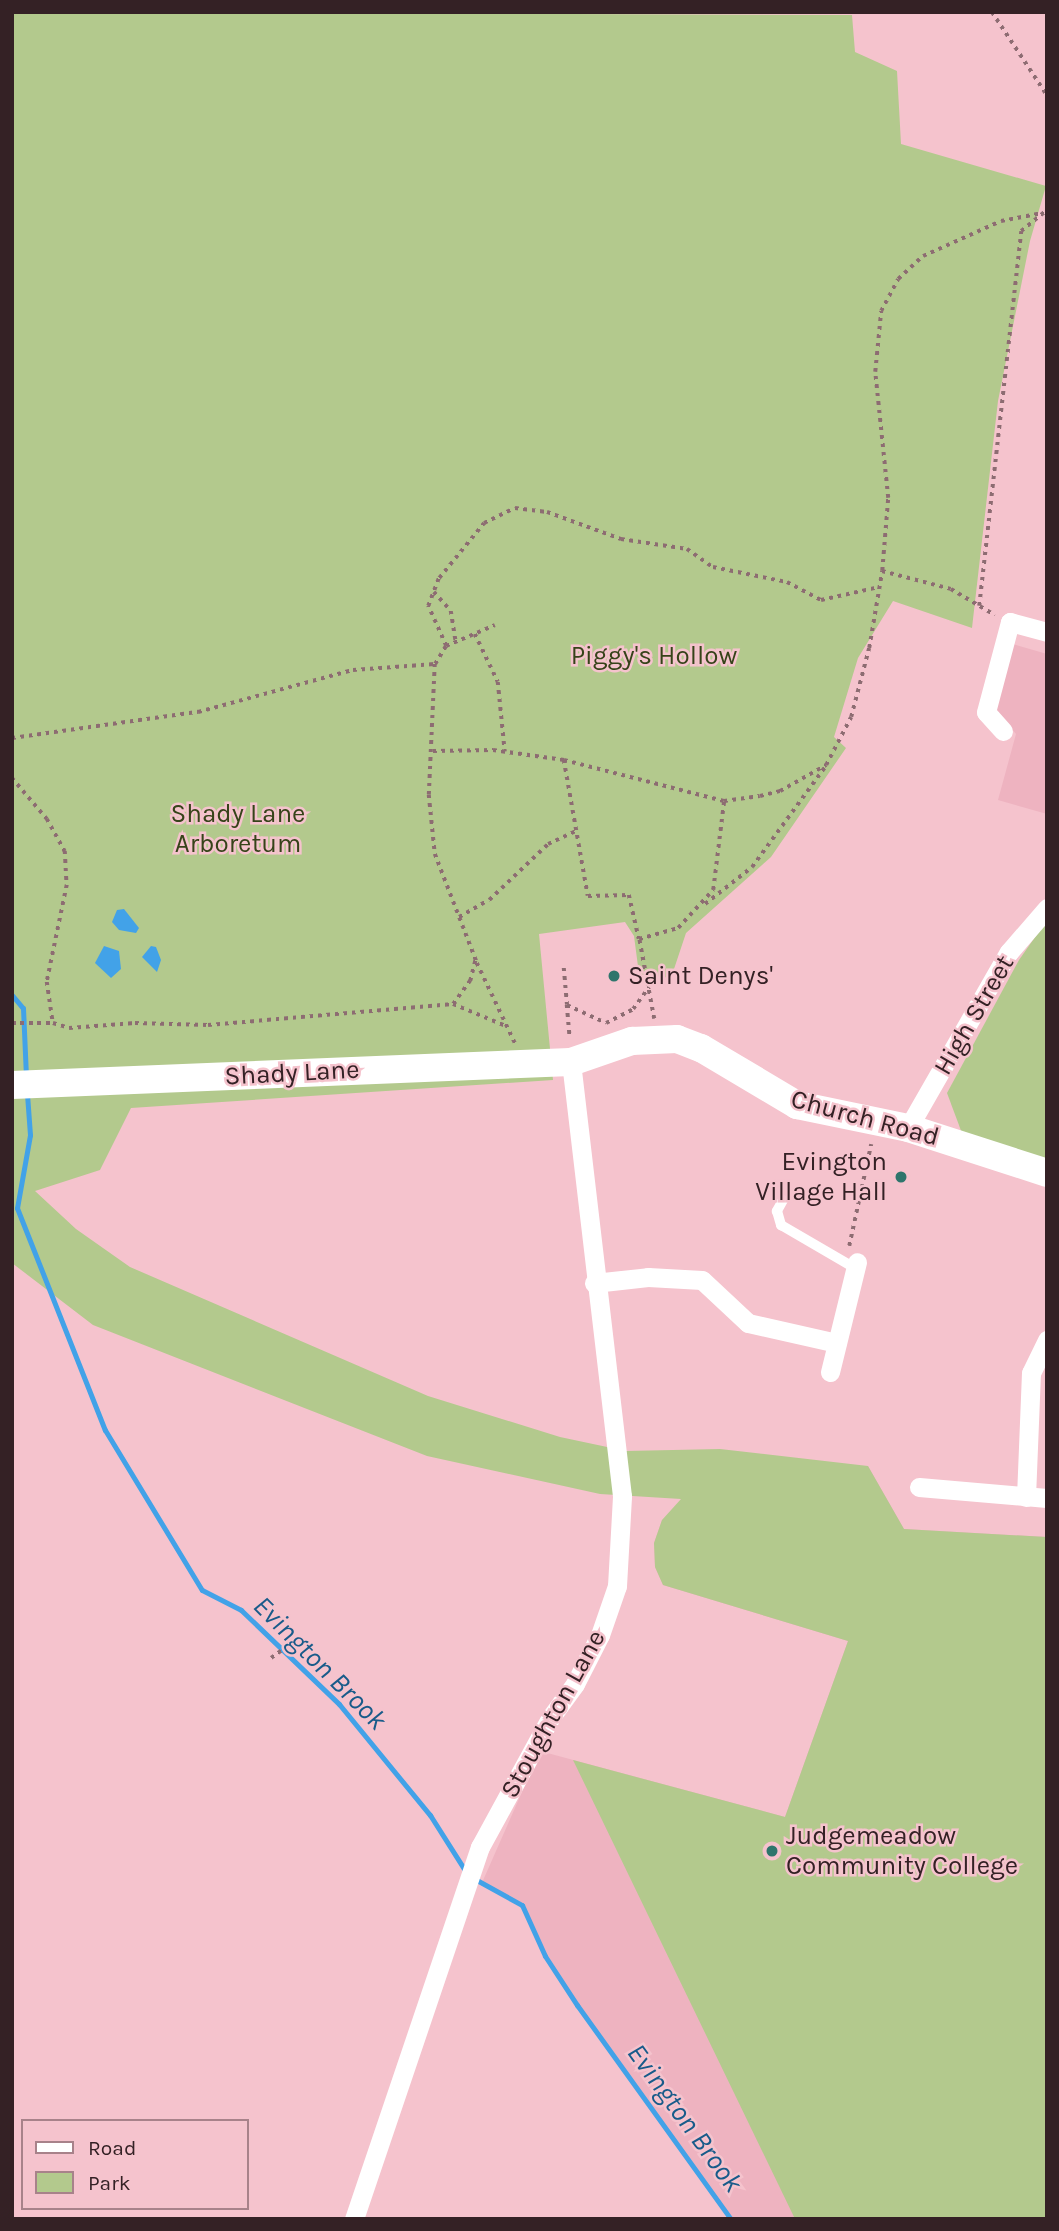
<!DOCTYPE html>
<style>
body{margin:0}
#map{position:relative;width:1059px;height:2231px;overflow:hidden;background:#f5c3cd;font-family:Karla,sans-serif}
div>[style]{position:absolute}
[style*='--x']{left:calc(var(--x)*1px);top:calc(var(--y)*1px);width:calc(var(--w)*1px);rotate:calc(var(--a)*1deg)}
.built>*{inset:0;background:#eeb3c0}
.green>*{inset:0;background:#b3c98d}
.water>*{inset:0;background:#42a2e8}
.stream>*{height:5px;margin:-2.5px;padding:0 2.5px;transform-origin:2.5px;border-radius:2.5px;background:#42a2e8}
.path>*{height:3.5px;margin-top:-1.75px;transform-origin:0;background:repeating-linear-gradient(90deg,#8d6c72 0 3.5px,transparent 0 8.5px)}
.lane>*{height:10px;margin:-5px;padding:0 5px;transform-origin:5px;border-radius:5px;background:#fff}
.street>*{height:19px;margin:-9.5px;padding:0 9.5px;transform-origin:9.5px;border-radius:9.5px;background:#fff}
.secondary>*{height:28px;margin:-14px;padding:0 14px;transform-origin:14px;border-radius:14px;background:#fff}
.dots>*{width:19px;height:19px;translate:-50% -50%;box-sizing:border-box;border:4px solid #f5c3cd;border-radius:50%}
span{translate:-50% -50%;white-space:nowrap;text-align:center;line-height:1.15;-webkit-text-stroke:5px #f5c3cd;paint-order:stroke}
.park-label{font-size:26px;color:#364319}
.poi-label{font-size:26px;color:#342125}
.left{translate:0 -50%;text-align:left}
.right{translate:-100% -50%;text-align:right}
.street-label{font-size:26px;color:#342125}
.water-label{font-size:28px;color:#185b8a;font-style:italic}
.frame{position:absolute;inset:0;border:14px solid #342125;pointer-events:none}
.legend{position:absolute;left:21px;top:2119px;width:228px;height:91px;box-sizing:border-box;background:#f5c3cd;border:2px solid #a8828a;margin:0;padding:9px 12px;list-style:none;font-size:21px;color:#342125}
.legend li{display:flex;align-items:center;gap:14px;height:35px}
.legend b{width:35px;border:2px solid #a8828a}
</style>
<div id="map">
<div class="built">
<div style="clip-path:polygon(1009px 643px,1047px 654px,1047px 814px,998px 800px,1016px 734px,996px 710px)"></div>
<div style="clip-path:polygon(868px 1466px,904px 1529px,1047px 1537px,1047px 2219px,731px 2219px,577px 2005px,545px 1956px,522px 1905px,481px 1885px,540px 1751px,785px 1817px,848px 1641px,663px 1585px,655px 1567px,654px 1543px,662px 1520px)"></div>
</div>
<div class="green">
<div style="clip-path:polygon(12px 12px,852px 15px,855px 52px,897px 71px,901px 144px,1046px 186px,1030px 241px,998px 401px,972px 628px,893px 601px,858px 658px,834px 737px,846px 748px,771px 857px,686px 933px,671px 978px,639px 974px,634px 936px,625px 922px,539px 934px,553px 1080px,131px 1108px,100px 1170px,35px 1191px,76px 1229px,130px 1267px,428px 1396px,560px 1437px,626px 1451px,720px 1449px,868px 1466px,904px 1529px,1047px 1537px,1047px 2219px,795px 2219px,573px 1760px,785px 1817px,848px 1641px,663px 1585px,655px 1567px,654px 1543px,662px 1520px,681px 1499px,600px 1494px,427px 1456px,93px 1325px,12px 1263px)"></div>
<div style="clip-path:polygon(1047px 920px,1047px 1165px,963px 1136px,947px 1093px,1019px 960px)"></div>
</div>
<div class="water">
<div style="clip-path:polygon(124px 909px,139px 928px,136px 933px,119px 930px,112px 922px,117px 910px)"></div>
<div style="clip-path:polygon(104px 946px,119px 951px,121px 969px,111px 978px,95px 963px)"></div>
<div style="clip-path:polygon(151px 946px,156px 947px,161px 960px,157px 972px,142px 957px)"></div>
</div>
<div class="stream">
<div style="--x:12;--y:995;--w:17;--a:50"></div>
<div style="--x:23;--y:1008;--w:69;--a:87.5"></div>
<div style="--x:27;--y:1094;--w:41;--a:85.8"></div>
<div style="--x:30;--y:1135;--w:74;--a:100.1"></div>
<div style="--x:17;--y:1208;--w:239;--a:68.4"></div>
<div style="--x:105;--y:1430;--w:187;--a:58.8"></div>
<div style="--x:202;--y:1590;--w:44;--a:27.1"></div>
<div style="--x:241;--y:1610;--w:136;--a:43.8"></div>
<div style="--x:339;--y:1704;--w:144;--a:50.7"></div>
<div style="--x:430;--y:1815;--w:67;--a:57.7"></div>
<div style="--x:473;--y:1878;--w:56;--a:28.9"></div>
<div style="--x:522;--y:1905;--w:56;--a:65.7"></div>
<div style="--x:545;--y:1956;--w:59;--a:56.9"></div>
<div style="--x:577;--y:2005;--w:264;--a:54.3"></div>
</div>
<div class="path">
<div style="--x:992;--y:12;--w:100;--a:56.5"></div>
<div style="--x:882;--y:571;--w:73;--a:-85.3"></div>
<div style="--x:888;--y:498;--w:127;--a:-95.9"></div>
<div style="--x:875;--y:372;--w:61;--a:-84.4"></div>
<div style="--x:881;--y:311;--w:36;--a:-62"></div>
<div style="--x:898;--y:279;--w:34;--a:-43"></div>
<div style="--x:923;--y:256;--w:85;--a:-24.2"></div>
<div style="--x:1001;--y:221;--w:38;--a:-11"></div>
<div style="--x:434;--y:592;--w:25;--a:48"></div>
<div style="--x:451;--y:611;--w:31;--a:81"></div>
<div style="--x:979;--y:606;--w:377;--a:-83.6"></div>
<div style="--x:1021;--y:231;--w:33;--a:-39"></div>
<div style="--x:475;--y:634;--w:53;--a:64.4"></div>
<div style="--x:498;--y:682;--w:70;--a:84.3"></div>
<div style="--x:446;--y:646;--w:44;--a:-114.2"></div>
<div style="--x:428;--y:606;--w:30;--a:-69"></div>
<div style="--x:439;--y:578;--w:71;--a:-50.7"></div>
<div style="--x:484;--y:523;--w:34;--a:-26"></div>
<div style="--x:515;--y:508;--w:32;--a:7"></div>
<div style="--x:547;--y:512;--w:79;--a:20"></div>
<div style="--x:621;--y:539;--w:67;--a:8.6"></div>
<div style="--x:687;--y:549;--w:32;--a:35"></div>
<div style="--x:713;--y:567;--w:76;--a:11.5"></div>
<div style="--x:787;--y:582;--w:38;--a:28"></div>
<div style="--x:821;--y:600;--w:59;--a:-12.6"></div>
<div style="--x:435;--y:664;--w:21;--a:-59"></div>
<div style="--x:446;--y:646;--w:53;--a:-23.2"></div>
<div style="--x:12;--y:738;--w:188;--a:-8"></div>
<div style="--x:198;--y:712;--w:161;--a:-15.2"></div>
<div style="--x:353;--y:670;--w:82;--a:-4.2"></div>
<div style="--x:435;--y:664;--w:131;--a:92.6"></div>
<div style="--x:429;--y:795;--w:59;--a:84.2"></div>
<div style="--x:435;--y:854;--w:117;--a:68.9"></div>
<div style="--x:477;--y:963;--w:89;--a:64.6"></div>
<div style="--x:433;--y:751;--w:60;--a:-1"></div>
<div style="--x:493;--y:750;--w:72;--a:8"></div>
<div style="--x:564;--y:760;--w:165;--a:14.4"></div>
<div style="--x:724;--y:801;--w:36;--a:-8"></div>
<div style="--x:760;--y:796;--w:21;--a:-14"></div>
<div style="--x:780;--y:791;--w:53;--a:-29.5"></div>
<div style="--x:826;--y:765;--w:54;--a:-62.5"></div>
<div style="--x:851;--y:717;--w:71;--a:-75.4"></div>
<div style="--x:869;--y:648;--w:78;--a:-80.4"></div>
<div style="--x:882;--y:571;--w:71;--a:14.6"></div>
<div style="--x:951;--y:589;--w:51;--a:30.6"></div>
<div style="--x:564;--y:760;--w:138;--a:80"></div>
<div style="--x:588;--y:896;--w:41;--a:-1.4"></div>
<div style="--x:629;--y:895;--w:45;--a:77.2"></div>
<div style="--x:12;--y:778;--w:54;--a:49.5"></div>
<div style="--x:47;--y:819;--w:37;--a:61"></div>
<div style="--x:65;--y:851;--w:34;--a:87"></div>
<div style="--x:67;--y:885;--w:99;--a:101.7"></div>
<div style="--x:47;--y:982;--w:41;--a:81.7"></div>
<div style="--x:53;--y:1023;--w:17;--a:17"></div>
<div style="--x:69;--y:1028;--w:66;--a:-4.3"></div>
<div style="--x:135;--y:1023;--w:73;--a:1.6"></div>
<div style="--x:208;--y:1025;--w:246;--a:-4.9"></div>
<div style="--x:453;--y:1004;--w:29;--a:-54"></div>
<div style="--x:470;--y:981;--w:21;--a:-76"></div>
<div style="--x:705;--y:904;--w:60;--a:-38.2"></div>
<div style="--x:752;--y:867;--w:124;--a:-53.9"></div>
<div style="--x:459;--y:917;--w:34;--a:-30"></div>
<div style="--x:489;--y:900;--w:81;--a:-43.5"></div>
<div style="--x:548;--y:844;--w:33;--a:-25"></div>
<div style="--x:564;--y:968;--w:37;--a:85"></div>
<div style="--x:567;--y:1005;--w:43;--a:24.8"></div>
<div style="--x:606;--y:1023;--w:30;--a:-27"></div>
<div style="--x:633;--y:1009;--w:27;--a:-54"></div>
<div style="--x:453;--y:1004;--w:57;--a:22.5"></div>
<div style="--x:567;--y:1005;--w:33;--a:85"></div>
<div style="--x:654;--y:1019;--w:81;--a:-100.6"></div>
<div style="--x:639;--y:939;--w:41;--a:-15.8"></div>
<div style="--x:678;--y:928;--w:52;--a:-47.4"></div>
<div style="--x:713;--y:890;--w:90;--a:-83"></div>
<div style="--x:12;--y:1023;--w:41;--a:0"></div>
<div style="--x:849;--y:1246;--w:104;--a:-77.8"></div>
<div style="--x:271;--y:1658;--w:27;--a:-36"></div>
</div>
<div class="lane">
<div style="--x:783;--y:1200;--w:13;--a:119"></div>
<div style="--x:777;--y:1211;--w:15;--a:74"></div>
<div style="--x:781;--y:1225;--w:86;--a:30.2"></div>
</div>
<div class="street">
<div style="--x:1003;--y:731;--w:25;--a:-132"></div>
<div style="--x:986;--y:712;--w:93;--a:-75.1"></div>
<div style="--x:1010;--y:622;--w:38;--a:15"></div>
<div style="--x:908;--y:1128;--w:203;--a:-60.2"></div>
<div style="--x:1009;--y:952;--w:58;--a:-49.2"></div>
<div style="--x:594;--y:1283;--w:54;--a:-6.3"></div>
<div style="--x:648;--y:1277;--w:54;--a:3.2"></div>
<div style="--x:702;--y:1280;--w:63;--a:43.1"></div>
<div style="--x:748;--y:1323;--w:91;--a:12.7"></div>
<div style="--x:830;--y:1372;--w:113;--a:-76.2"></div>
<div style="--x:919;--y:1487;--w:128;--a:4.9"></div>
<div style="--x:1026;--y:1497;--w:124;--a:-87.7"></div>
<div style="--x:1031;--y:1373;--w:37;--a:-64"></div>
<div style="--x:354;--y:2219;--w:393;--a:-71.3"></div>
<div style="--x:480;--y:1847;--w:148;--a:-61.4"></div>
<div style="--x:551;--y:1717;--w:41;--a:-54"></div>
<div style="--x:575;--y:1684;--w:55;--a:-63"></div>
<div style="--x:600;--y:1635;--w:52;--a:-70.9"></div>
<div style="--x:617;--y:1586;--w:90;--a:-86.8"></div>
<div style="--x:622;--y:1496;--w:437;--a:-96.7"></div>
</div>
<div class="secondary">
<div style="--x:12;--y:1085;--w:559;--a:-2.36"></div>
<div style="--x:571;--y:1062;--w:65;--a:-19"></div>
<div style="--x:632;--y:1041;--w:45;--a:-2.5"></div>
<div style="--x:677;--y:1039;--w:26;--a:21"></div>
<div style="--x:701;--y:1048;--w:112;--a:30.7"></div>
<div style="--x:797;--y:1105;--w:113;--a:11.7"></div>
<div style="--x:908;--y:1128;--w:146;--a:17.9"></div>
</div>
<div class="dots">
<div style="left:614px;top:976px;background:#2e756c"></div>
<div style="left:901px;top:1177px;background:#2e756c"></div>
<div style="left:772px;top:1851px;background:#2e756c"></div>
</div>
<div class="park-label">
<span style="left:654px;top:656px">Piggy's Hollow</span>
<span style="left:238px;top:829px">Shady Lane<br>Arboretum</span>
</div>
<div class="poi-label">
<span class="left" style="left:628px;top:976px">Saint Denys'</span>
<span class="right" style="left:887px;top:1177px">Evington<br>Village Hall</span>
<span class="left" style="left:786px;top:1851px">Judgemeadow<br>Community College</span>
</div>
<div class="street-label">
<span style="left:974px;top:1015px;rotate:-60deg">High Street</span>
<span style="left:292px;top:1073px;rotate:-3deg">Shady Lane</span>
<span style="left:865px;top:1118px;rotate:15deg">Church Road</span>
<span style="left:553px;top:1714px;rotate:-61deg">Stoughton Lane</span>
</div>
<div class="water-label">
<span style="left:320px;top:1663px;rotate:45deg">Evington Brook</span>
<span style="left:685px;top:2118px;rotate:54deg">Evington Brook</span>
</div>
<div class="frame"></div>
<ul class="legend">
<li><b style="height:9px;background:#fff"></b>Road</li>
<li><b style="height:19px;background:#b3c98d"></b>Park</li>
</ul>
</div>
